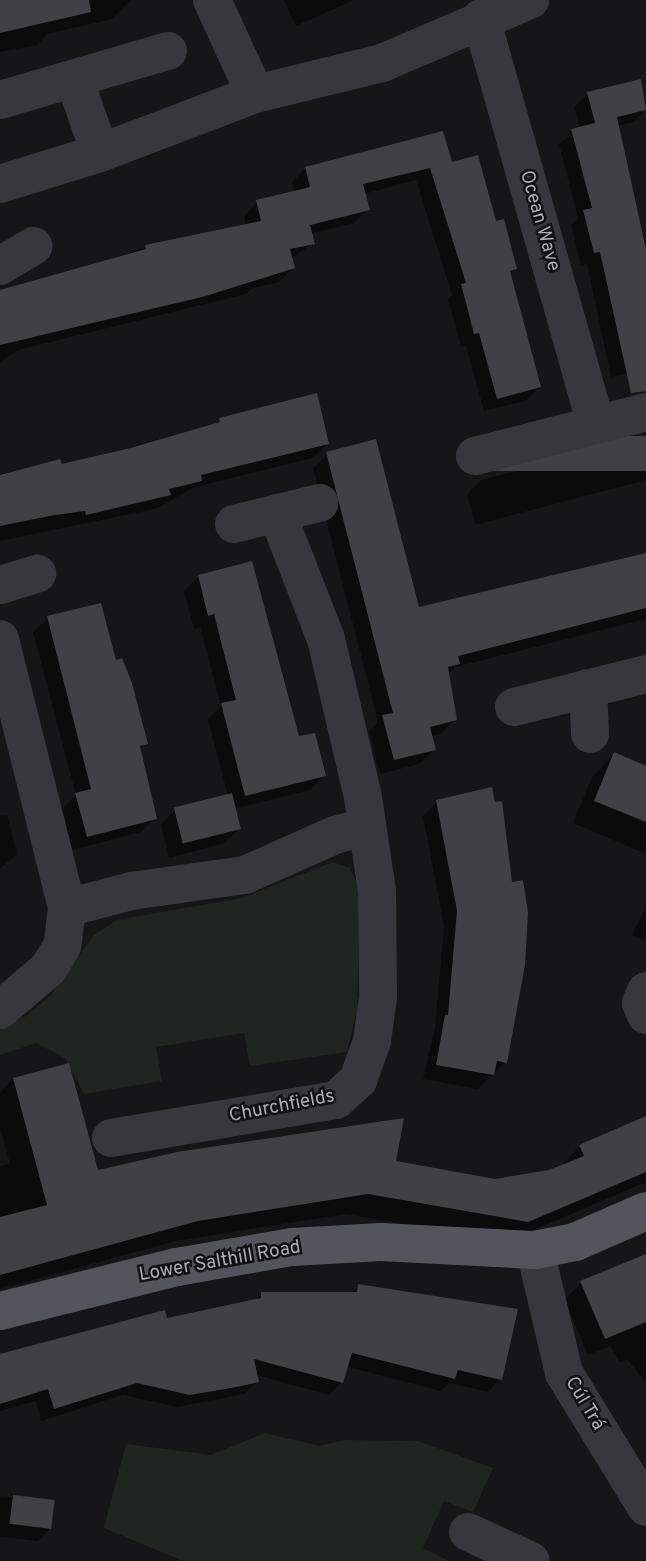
<!DOCTYPE html>
<meta charset="utf-8">
<style>
body{margin:0}
#map{position:relative;width:646px;height:1561px;overflow:hidden;background:#161618;font-family:Overpass,sans-serif}
div>[style]{position:absolute}
[style*='--x']{left:calc(var(--x)*1px);top:calc(var(--y)*1px);width:calc(var(--w)*1px);rotate:calc(var(--a)*1deg)}
.green>*{inset:0;background:#1e261f}
.shadow>*{inset:0;background:#0007}
.building>*{inset:0;background:#404145;transform-origin:0 0}
.minor>*{height:38px;margin:-19px;padding:0 19px;transform-origin:19px;border-radius:19px;background:#37383d}
.major>*{height:38px;margin:-19px;padding:0 19px;transform-origin:19px;border-radius:19px;background:#53555c}
span{translate:-50% -50%;white-space:nowrap;text-align:center;line-height:1.15;-webkit-text-stroke:5px #111113;paint-order:stroke}
.street-label{font-size:19px;color:#a8adb8}
</style>
<div id="map">
<div class="green">
<div style="clip-path:polygon(333px 862px,350px 868px,360px 890px,357px 1009px,347px 1052px,250px 1066px,244px 1033px,156px 1047px,162px 1081px,84px 1094px,65px 1058px,36px 1043px,0 1055px,0 1027px,26px 1016px,50px 996px,94px 935px,117px 920px,241px 898px)"></div>
<div style="clip-path:polygon(265px 1433px,319px 1446px,346px 1440px,418px 1441px,493px 1468px,473px 1512px,444px 1501px,423px 1548px,449px 1561px,183px 1561px,104px 1528px,126px 1444px,211px 1455px)"></div>
</div>
<div class="shadow">
<div style="clip-path:polygon(0 0,131px 0,112px 19px,48px 34px,37px 45px,0 52px)"></div>
<div style="clip-path:polygon(284px 0,354px 0,296px 26px)"></div>
<div style="clip-path:polygon(640px 81px,646px 109px,634px 122px,617px 126px,646px 246px,646px 368px,611px 377px,587px 264px,581px 265px,571px 225px,578px 218px,559px 144px,580px 128px,574px 107px,588px 94px)"></div>
<div style="clip-path:polygon(450px 164px,494px 223px,515px 268px,510px 274px,539px 387px,526px 401px,484px 411px,466px 346px,461px 347px,448px 299px,452px 295px,416px 180px,364px 194px,368px 209px,354px 223px,310px 234px,313px 243px,291px 259px,293px 268px,279px 282px,253px 288px,246px 294px,18px 350px,0 362px,0 300px,146px 247px,246px 226px,244px 216px,257px 202px,295px 193px,292px 182px,306px 168px)"></div>
<div style="clip-path:polygon(316px 396px,327px 444px,313px 458px,195px 487px,155px 509px,0 541px,0 474px,59px 461px,60px 466px)"></div>
<div style="clip-path:polygon(646px 438px,646px 480px,475px 525px,467px 494px,481px 480px)"></div>
<div style="clip-path:polygon(327px 454px,418px 609px,646px 555px,646px 619px,455px 667px,448px 674px,455px 720px,440px 734px,430px 736px,434px 750px,419px 764px,380px 774px,369px 731px,378px 722px,313px 468px)"></div>
<div style="clip-path:polygon(199px 576px,324px 776px,310px 790px,234px 809px,239px 829px,225px 843px,169px 858px,161px 824px,175px 810px,228px 796px,208px 719px,221px 706px,200px 627px,194px 629px,184px 591px)"></div>
<div style="clip-path:polygon(48px 618px,114px 662px,146px 744px,139px 751px,155px 818px,141px 832px,72px 850px,62px 809px,76px 795px,33px 632px)"></div>
<div style="clip-path:polygon(614px 754px,646px 767px,646px 854px,573px 823px,592px 777px)"></div>
<div style="clip-path:polygon(437px 802px,505px 1063px,478px 1089px,423px 1079px,435px 1027px,444px 926px,423px 816px)"></div>
<div style="clip-path:polygon(7px 815px,17px 854px,0 869px,0 816px)"></div>
<div style="clip-path:polygon(646px 906px,646px 941px,632px 935px)"></div>
<div style="clip-path:polygon(13px 1079px,97px 1172px,394px 1162px,495px 1181px,559px 1168px,580px 1146px,646px 1118px,646px 1182px,506px 1242px,346px 1214px,176px 1241px,0 1289px,0 1166px,10px 1164px,0 1127px,0 1093px)"></div>
<div style="clip-path:polygon(646px 1256px,646px 1383px,627px 1359px,620px 1362px,610px 1346px,588px 1355px,564px 1300px,581px 1283px)"></div>
<div style="clip-path:polygon(359px 1286px,500px 1379px,488px 1392px,449px 1383px,441px 1391px,347px 1367px,341px 1382px,329px 1395px,256px 1375px,257px 1382px,245px 1394px,177px 1407px,123px 1395px,41px 1421px,36px 1401px,0 1411px,0 1357px,255px 1301px,262px 1293px,351px 1293px)"></div>
<div style="clip-path:polygon(0 1496px,54px 1501px,51px 1528px,38px 1541px,0 1537px)"></div>
</div>
<div class="building">
<div style="clip-path:polygon(0 0,89px 0,91px 12px,0 33px)"></div>
<div style="clip-path:polygon(641px 79px,646px 110px,617px 117px,646px 249px,646px 391px,631px 393px,600px 252px,594px 253px,583px 210px,592px 208px,571px 129px,595px 123px,587px 92px)"></div>
<div style="clip-path:polygon(443px 131px,452px 162px,478px 155px,496px 221px,504px 219px,517px 269px,510px 271px,541px 387px,497px 399px,479px 333px,474px 334px,461px 284px,466px 283px,430px 168px,363px 184px,370px 210px,310px 225px,315px 244px,290px 249px,295px 268px,206px 296px,0 345px,0 290px,146px 249px,145px 245px,261px 221px,256px 200px,310px 187px,305px 167px)"></div>
<div style="clip-path:polygon(317px 393px,329px 444px,201px 475px,202px 481px,169px 489px,171px 495px,86px 515px,85px 511px,55px 515px,0 526px,0 475px,60px 459px,62px 464px,130px 448px,220px 422px,219px 418px)"></div>
<div style="left:646px;top:436px;width:35px;height:171px;rotate:90deg"></div>
<div style="clip-path:polygon(376px 439px,419px 607px,646px 553px,646px 608px,458px 656px,460px 664px,448px 667px,457px 720px,430px 727px,436px 750px,394px 760px,382px 715px,393px 713px,326px 452px)"></div>
<div style="clip-path:polygon(252px 561px,299px 736px,315px 733px,326px 776px,245px 796px,221px 703px,236px 700px,214px 614px,208px 616px,198px 575px)"></div>
<div style="clip-path:polygon(101px 603px,116px 660px,122px 658px,132px 683px,148px 744px,140px 746px,157px 819px,87px 837px,75px 793px,91px 789px,47px 616px)"></div>
<div style="clip-path:polygon(614px 752px,646px 766px,646px 822px,594px 801px)"></div>
<div style="clip-path:polygon(492px 787px,495px 802px,502px 801px,512px 882px,523px 880px,528px 912px,525px 965px,507px 1063px,497px 1061px,494px 1075px,436px 1065px,445px 1015px,448px 1015px,457px 911px,436px 800px)"></div>
<div style="left:232px;top:793px;width:37px;height:60px;rotate:76deg"></div>
<div style="clip-path:polygon(69px 1063px,98px 1170px,177px 1152px,404px 1118px,396px 1161px,495px 1179px,549px 1170px,584px 1156px,579px 1145px,646px 1116px,646px 1172px,528px 1222px,368px 1194px,198px 1221px,0 1275px,0 1217px,47px 1205px,13px 1078px)"></div>
<div style="clip-path:polygon(646px 1254px,646px 1322px,605px 1339px,580px 1281px)"></div>
<div style="clip-path:polygon(358px 1284px,518px 1309px,502px 1380px,458px 1370px,455px 1379px,352px 1353px,343px 1383px,254px 1359px,259px 1382px,231px 1388px,190px 1395px,137px 1383px,54px 1409px,48px 1389px,0 1404px,0 1354px,165px 1310px,167px 1318px,261px 1298px,261px 1292px,357px 1292px)"></div>
<div style="left:13px;top:1495px;width:42px;height:29px;rotate:7deg"></div>
</div>
<div class="minor">
<div style="--x:212;--y:0;--w:103;--a:65.4"></div>
<div style="--x:255;--y:94;--w:131;--a:-13.7"></div>
<div style="--x:382;--y:63;--w:161;--a:-23.1"></div>
<div style="--x:481;--y:18;--w:422;--a:74.2"></div>
<div style="--x:75;--y:81;--w:76;--a:70.9"></div>
<div style="--x:0;--y:100;--w:175;--a:-16.3"></div>
<div style="--x:0;--y:184;--w:105;--a:-17.2"></div>
<div style="--x:100;--y:153;--w:166;--a:-20.8"></div>
<div style="--x:0;--y:266;--w:39;--a:-31"></div>
<div style="--x:475;--y:456;--w:177;--a:-14.4"></div>
<div style="--x:234;--y:524;--w:88;--a:-13.9"></div>
<div style="--x:0;--y:585;--w:39;--a:-17"></div>
<div style="--x:0;--y:639;--w:277;--a:76"></div>
<div style="--x:67;--y:908;--w:38;--a:97"></div>
<div style="--x:62;--y:946;--w:27;--a:121"></div>
<div style="--x:48;--y:969;--w:63;--a:139.5"></div>
<div style="--x:588;--y:688;--w:46;--a:87.5"></div>
<div style="--x:514;--y:707;--w:136;--a:-14"></div>
<div style="--x:67;--y:908;--w:66;--a:-14.9"></div>
<div style="--x:131;--y:891;--w:115;--a:-8"></div>
<div style="--x:245;--y:875;--w:98;--a:-24"></div>
<div style="--x:335;--y:835;--w:31;--a:-15"></div>
<div style="--x:646;--y:991;--w:13;--a:113"></div>
<div style="--x:641;--y:1003;--w:13;--a:67"></div>
<div style="--x:111;--y:1138;--w:228;--a:-9.6"></div>
<div style="--x:336;--y:1100;--w:30;--a:-42"></div>
<div style="--x:358;--y:1080;--w:41;--a:-70.3"></div>
<div style="--x:372;--y:1041;--w:44;--a:-82.2"></div>
<div style="--x:378;--y:997;--w:106;--a:-90.5"></div>
<div style="--x:377;--y:891;--w:95;--a:-98.5"></div>
<div style="--x:363;--y:797;--w:162;--a:-103.2"></div>
<div style="--x:326;--y:639;--w:135;--a:-111.3"></div>
<div style="--x:535;--y:1250;--w:126;--a:76.7"></div>
<div style="--x:564;--y:1373;--w:157;--a:58.5"></div>
<div style="--x:468;--y:1532;--w:69;--a:24.7"></div>
</div>
<div class="major">
<div style="--x:0;--y:1311;--w:182;--a:-14"></div>
<div style="--x:177;--y:1267;--w:117;--a:-9.9"></div>
<div style="--x:292;--y:1247;--w:89;--a:-3.2"></div>
<div style="--x:381;--y:1242;--w:154;--a:3"></div>
<div style="--x:535;--y:1250;--w:41;--a:-11.3"></div>
<div style="--x:575;--y:1242;--w:77;--a:-23.6"></div>
</div>
<div class="street-label">
<span style="left:539px;top:221px;rotate:74deg">Ocean Wave</span>
<span style="left:282px;top:1107px;rotate:-11deg">Churchfields</span>
<span style="left:220px;top:1262px;rotate:-10deg">Lower Salthill Road</span>
<span style="left:584px;top:1404px;rotate:59deg">Cúl Trá</span>
</div>
</div>
